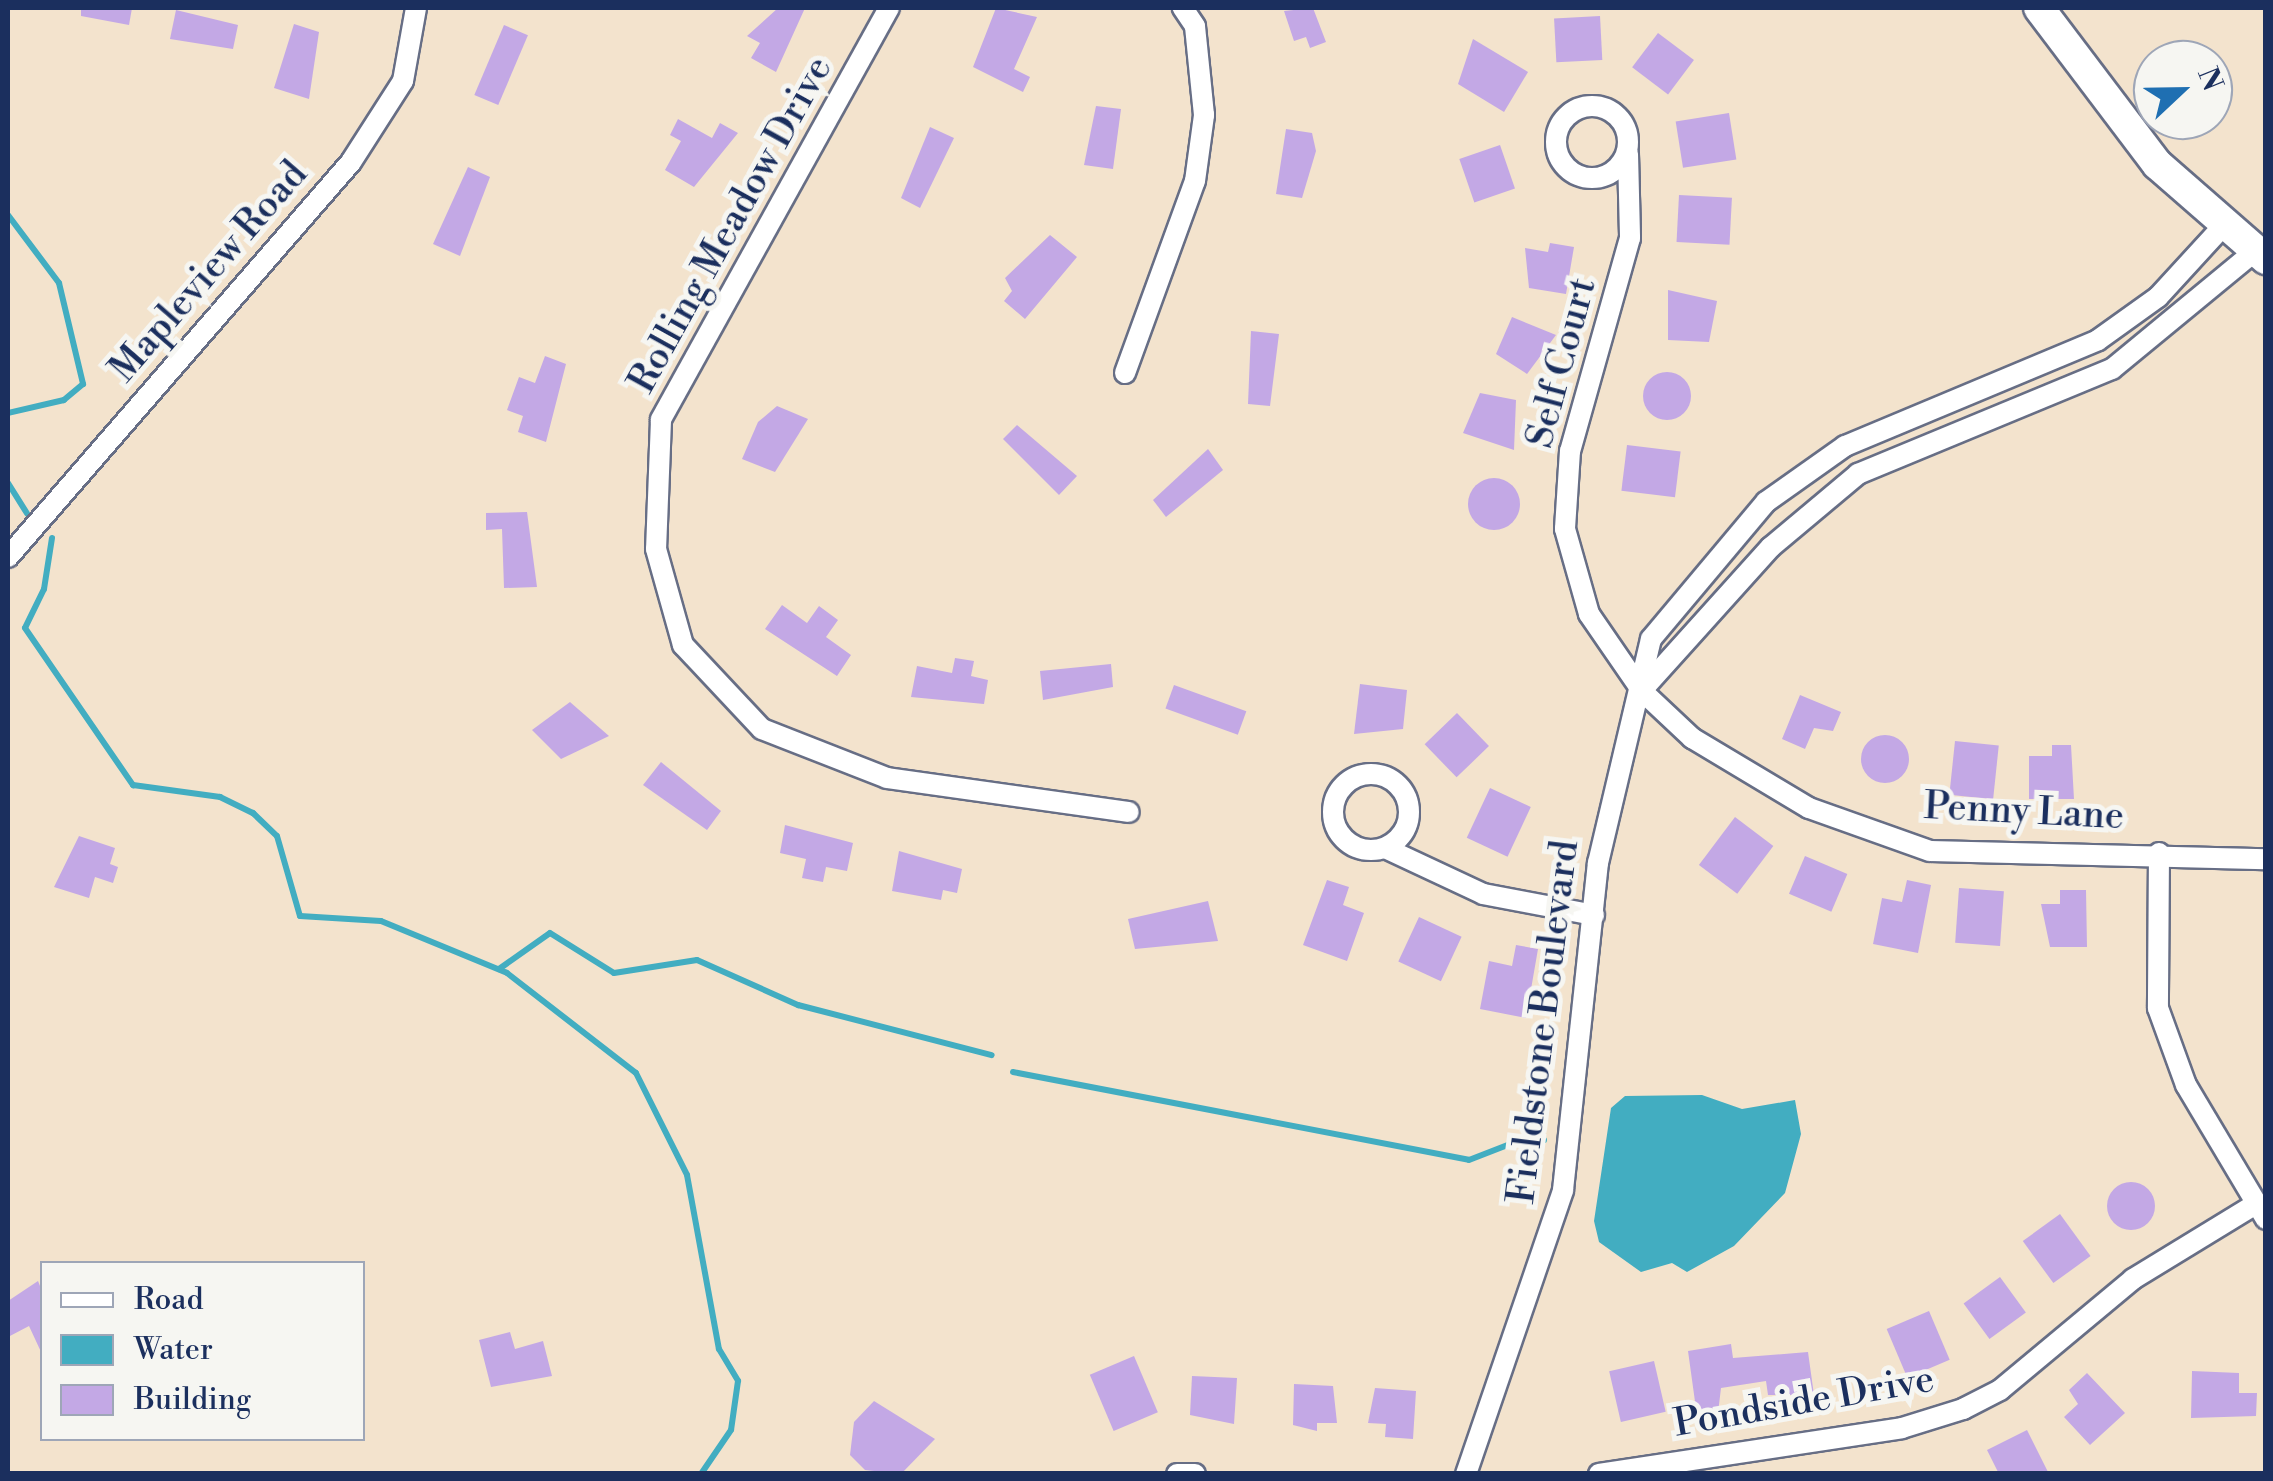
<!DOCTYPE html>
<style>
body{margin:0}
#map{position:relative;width:2273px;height:1481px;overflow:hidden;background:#f3e3cd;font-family:"Libre Bodoni",serif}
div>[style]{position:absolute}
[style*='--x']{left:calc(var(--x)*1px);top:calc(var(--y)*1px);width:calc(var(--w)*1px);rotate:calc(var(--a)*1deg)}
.water>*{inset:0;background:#42adc1}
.stream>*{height:6px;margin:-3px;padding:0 3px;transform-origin:3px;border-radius:3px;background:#42adc1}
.building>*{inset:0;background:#c3a8e5;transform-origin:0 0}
.round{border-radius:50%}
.roads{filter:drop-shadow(2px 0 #676e85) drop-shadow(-2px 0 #676e85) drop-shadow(0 2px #676e85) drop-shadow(0 -2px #676e85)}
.street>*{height:20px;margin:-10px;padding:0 10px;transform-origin:10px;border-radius:10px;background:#fff}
.street>.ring{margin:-10px;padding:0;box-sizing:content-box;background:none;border:20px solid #fff;border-radius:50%}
.secondary>*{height:30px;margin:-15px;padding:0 15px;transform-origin:15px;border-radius:15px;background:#fff}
span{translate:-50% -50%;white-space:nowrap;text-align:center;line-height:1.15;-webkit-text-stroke:10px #f6f6f2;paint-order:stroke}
.street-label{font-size:38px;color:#1b2f5e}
.frame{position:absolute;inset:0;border:10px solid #1b2f5e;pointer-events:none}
.legend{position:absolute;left:40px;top:1261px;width:325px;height:180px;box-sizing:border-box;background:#f6f6f2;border:2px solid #9ea6b7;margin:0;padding:12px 18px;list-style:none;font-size:30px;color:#1b2f5e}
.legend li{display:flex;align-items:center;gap:20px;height:50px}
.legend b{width:50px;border:2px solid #9ea6b7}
.north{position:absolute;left:2133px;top:40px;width:100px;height:100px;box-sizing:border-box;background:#f6f6f2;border:2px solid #9ea6b7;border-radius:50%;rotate:68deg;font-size:28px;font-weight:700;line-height:40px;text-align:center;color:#1b2f5e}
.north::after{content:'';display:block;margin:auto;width:35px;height:45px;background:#1f6fb2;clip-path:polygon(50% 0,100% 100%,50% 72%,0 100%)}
</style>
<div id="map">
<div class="water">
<div style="clip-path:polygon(1702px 1095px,1742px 1109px,1795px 1100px,1801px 1134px,1785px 1193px,1734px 1246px,1687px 1272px,1672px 1263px,1641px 1272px,1599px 1242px,1594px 1221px,1611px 1108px,1625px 1096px)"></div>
</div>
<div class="stream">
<div style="--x:8;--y:215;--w:85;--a:53.1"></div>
<div style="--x:59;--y:283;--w:104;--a:76.6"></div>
<div style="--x:83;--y:384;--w:25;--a:140"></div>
<div style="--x:64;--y:400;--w:57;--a:166.9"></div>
<div style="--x:8;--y:483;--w:36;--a:58"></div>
<div style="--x:52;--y:538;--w:52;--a:98.9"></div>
<div style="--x:44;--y:589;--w:43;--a:116"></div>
<div style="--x:25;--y:628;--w:191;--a:55.5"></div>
<div style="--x:133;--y:785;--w:88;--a:7.9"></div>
<div style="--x:220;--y:797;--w:37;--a:26"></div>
<div style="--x:253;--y:813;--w:33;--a:44"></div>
<div style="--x:277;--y:836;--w:83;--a:74"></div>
<div style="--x:300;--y:916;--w:81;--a:3.5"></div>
<div style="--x:381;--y:921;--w:136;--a:22.4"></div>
<div style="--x:507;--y:973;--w:163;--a:37.8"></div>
<div style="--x:636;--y:1073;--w:114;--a:63.4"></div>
<div style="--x:687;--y:1175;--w:177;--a:79.6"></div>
<div style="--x:719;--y:1349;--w:37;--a:59"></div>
<div style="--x:738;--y:1381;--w:49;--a:98.1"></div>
<div style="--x:731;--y:1430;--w:53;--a:124.3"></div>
<div style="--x:499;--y:969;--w:62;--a:-35.2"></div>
<div style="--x:550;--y:933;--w:75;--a:32"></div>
<div style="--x:614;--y:973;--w:84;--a:-8.9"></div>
<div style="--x:697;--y:960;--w:111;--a:24"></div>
<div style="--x:798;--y:1005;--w:200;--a:14.5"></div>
<div style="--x:1013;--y:1072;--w:464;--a:10.9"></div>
<div style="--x:1469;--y:1160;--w:58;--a:-21.3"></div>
<div style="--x:1523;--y:1139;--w:21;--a:3"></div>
</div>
<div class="building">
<div style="clip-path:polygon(81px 8px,132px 8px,129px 25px,81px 16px)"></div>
<div style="clip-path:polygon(778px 8px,805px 8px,776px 72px,751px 58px,760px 43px,747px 36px)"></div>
<div style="clip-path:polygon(996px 8px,1037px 17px,1014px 69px,1030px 77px,1023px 92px,973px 67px)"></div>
<div style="clip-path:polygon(1313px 8px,1326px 42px,1310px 48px,1306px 37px,1294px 41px,1284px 11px)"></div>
<div style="clip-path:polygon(176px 10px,238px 25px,233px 49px,170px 39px)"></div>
<div style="left:1600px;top:16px;width:44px;height:46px;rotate:87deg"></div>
<div style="clip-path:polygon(294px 24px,319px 32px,309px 99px,274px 88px)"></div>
<div style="left:504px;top:25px;width:26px;height:76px;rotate:23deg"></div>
<div style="left:1658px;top:33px;width:45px;height:43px;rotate:37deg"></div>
<div style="clip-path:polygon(1473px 39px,1528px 72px,1504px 112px,1458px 84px)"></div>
<div style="clip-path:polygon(1096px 106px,1121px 109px,1113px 169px,1084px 165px)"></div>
<div style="left:1729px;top:113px;width:47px;height:54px;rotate:81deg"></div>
<div style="clip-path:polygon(678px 119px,712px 138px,720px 123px,738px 133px,694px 187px,665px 170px,681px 141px,670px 135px)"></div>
<div style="clip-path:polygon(930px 127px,954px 138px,920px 208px,901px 198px)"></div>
<div style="clip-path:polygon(1286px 129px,1312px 133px,1316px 151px,1302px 198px,1276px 194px)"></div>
<div style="left:1500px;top:145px;width:46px;height:43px;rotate:71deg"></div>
<div style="clip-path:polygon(468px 167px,490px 177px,460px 256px,433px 244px)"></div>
<div style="left:1679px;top:195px;width:53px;height:47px;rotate:3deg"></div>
<div style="clip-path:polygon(1050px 235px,1077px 257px,1025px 319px,1004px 301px,1012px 291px,1005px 278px)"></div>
<div style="clip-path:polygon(1550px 243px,1574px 247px,1566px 294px,1529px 288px,1525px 248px,1548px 252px)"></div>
<div style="clip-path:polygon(1668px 290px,1717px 301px,1709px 342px,1668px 340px)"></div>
<div style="clip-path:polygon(1512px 317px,1556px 335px,1527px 374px,1496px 354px)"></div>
<div style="clip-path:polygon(1251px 331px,1279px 334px,1270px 406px,1248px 404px)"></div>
<div style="clip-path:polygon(545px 356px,566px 364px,546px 442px,518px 432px,523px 416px,507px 410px,519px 377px,535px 383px)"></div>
<div class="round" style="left:1643px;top:372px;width:48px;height:48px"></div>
<div style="clip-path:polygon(1480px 393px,1516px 400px,1514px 450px,1463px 433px)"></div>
<div style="clip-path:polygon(777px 406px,808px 419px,775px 472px,742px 459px,758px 422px)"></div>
<div style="clip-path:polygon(1017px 425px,1077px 476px,1059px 495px,1003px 439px)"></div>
<div style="left:1627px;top:445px;width:54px;height:46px;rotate:7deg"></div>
<div style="clip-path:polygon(1208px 449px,1223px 470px,1166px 517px,1153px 500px)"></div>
<div class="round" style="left:1468px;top:478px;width:52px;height:52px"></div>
<div style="clip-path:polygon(527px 512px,537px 587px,504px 588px,502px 529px,486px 530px,486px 513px)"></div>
<div style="clip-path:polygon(782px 605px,807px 623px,819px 606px,838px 620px,826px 637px,851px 655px,837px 676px,765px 629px)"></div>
<div style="clip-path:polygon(955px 658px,974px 661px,971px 676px,988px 680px,984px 704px,911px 697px,917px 666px,952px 673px)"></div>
<div style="clip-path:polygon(1111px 664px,1113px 687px,1043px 700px,1040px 671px)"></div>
<div style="clip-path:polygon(1360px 684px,1407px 690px,1403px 729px,1354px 734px)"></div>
<div style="left:1174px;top:685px;width:77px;height:25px;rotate:20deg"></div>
<div style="clip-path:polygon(1800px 695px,1841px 712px,1833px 731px,1814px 728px,1805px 749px,1782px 739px)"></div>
<div style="clip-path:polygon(570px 702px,609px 736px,561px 759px,532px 730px)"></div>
<div style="left:1457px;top:713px;width:46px;height:45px;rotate:46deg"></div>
<div class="round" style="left:1861px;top:735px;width:48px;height:48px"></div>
<div style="left:1955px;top:741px;width:44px;height:54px;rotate:6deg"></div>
<div style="clip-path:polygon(2052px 745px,2071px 745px,2074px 799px,2029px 799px,2029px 756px,2052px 756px)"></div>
<div style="clip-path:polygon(661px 762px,721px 811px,707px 830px,643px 785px)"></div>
<div style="left:1490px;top:788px;width:45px;height:55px;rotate:25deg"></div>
<div style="left:1735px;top:817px;width:48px;height:60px;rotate:37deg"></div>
<div style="clip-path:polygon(785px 825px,853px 843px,847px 871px,826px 867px,823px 882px,802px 878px,806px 859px,780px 853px)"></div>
<div style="clip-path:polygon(79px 836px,115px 848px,110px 864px,118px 867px,113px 883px,95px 877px,89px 898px,54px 887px)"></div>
<div style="clip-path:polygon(899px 851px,962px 869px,957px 893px,943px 890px,941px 900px,892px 891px)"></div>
<div style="left:1805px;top:856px;width:46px;height:41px;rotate:23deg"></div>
<div style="clip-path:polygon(1327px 880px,1349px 887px,1343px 905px,1364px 913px,1347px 961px,1303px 945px)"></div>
<div style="clip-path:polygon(1907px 880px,1931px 885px,1918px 953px,1873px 944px,1882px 898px,1902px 902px)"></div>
<div style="left:1959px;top:888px;width:45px;height:55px;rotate:4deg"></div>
<div style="clip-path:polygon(2060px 890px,2086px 890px,2087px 947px,2050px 947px,2041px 904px,2060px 904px)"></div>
<div style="clip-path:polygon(1208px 901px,1218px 941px,1135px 949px,1128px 919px)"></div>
<div style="left:1419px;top:917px;width:47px;height:49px;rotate:25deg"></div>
<div style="clip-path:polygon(1516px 945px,1538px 949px,1526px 1018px,1480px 1009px,1489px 961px,1512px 966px)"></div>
<div class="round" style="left:2107px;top:1182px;width:48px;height:48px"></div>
<div style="left:2060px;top:1214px;width:52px;height:46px;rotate:54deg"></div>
<div style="left:2000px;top:1277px;width:44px;height:45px;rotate:54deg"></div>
<div style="clip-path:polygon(38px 1281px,42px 1291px,42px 1354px,29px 1326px,8px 1337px,8px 1301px)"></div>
<div style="left:1929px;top:1311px;width:53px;height:46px;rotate:67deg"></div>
<div style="clip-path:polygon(510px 1332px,515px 1349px,543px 1341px,552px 1376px,491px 1387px,479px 1340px)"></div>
<div style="clip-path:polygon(1731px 1344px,1733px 1358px,1808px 1352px,1814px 1395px,1768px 1395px,1766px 1381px,1721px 1388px,1718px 1413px,1697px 1416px,1688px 1351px)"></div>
<div style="left:1134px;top:1356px;width:61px;height:48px;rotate:67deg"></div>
<div style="left:1654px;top:1361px;width:52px;height:46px;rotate:77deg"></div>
<div style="clip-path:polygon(2192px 1371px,2239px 1373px,2239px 1393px,2257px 1393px,2256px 1416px,2191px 1418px)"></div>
<div style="clip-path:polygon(2087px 1373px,2125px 1413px,2090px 1445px,2064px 1417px,2078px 1404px,2069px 1390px)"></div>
<div style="clip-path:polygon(1192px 1376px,1237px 1378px,1234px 1424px,1190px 1415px)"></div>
<div style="clip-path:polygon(1294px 1384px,1333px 1386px,1337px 1423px,1317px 1423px,1317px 1431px,1293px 1425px)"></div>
<div style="clip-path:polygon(1375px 1388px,1416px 1391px,1413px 1439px,1385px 1437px,1386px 1424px,1368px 1423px)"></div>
<div style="clip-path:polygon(874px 1401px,935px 1439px,901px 1474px,865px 1470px,850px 1455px,854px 1422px)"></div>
<div style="clip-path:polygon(2027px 1430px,2049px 1474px,1999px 1474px,1987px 1450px)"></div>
</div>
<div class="roads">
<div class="street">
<div style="--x:889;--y:8;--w:471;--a:119"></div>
<div style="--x:661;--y:420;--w:129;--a:92.2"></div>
<div style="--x:656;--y:549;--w:100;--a:74.3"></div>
<div style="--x:683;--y:645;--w:115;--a:46.8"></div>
<div style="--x:762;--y:729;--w:134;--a:21.4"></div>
<div style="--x:887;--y:778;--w:244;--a:8"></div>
<div class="ring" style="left:1556px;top:106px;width:52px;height:52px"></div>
<div style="--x:1628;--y:154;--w:84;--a:88.6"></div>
<div style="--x:1630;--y:238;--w:221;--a:105.7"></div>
<div style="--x:1570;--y:451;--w:78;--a:93.7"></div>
<div style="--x:1565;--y:529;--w:88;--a:74.2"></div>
<div style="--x:1589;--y:614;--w:93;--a:55.5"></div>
<div style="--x:1642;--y:691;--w:69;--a:43.2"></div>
<div style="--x:1692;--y:738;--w:136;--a:30.9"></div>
<div style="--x:1809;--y:808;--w:128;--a:19.6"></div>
<div style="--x:1930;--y:851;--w:336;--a:1.4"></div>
<div style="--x:1125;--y:373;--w:204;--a:-70"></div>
<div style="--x:1195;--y:181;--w:67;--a:-82.2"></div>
<div style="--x:1204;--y:115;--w:89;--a:-95.8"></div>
<div style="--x:1195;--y:26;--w:22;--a:-124"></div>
<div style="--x:8;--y:557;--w:523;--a:-49.03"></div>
<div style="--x:351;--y:162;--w:96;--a:-57.3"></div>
<div style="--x:403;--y:81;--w:74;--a:-79.9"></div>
<div style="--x:1643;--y:689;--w:191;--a:-48"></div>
<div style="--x:1771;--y:547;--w:114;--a:-40"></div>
<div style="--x:1858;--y:474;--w:275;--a:-22.5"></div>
<div style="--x:2112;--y:369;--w:185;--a:-39.5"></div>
<div class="ring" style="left:1333px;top:774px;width:56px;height:56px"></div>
<div style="--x:1385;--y:848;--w:108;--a:25.1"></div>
<div style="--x:1483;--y:894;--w:113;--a:10.7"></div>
<div style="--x:2159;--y:853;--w:155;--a:90.4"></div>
<div style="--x:2158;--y:1008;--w:82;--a:70"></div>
<div style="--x:2186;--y:1085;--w:156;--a:59.2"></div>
<div style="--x:1177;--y:1474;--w:18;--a:0"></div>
<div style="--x:1466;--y:1474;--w:300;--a:-71.1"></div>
<div style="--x:1563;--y:1190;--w:329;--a:-83.9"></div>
<div style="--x:1598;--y:863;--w:230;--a:-76.7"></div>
<div style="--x:1651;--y:639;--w:179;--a:-50"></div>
<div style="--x:1766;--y:502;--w:97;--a:-35.3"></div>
<div style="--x:1845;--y:446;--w:274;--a:-22.7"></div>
<div style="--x:2098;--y:340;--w:74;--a:-35.6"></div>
<div style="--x:2158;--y:297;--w:96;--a:-47.5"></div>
<div style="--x:1599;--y:1474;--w:306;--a:-8.6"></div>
<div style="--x:1902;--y:1428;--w:64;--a:-17.3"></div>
<div style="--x:1963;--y:1409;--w:42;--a:-27.2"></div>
<div style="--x:2000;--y:1390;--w:173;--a:-39.8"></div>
<div style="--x:2133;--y:1279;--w:144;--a:-31.4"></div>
</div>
<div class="secondary">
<div style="--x:2039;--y:8;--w:196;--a:52.9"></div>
<div style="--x:2157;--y:164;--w:145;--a:41.1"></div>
</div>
</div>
<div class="street-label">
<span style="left:731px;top:225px;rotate:-61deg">Rolling Meadow Drive</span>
<span style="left:209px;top:272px;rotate:-49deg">Mapleview Road</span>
<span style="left:1562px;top:363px;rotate:-75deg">Self Court</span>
<span style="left:2024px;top:812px;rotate:3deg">Penny Lane</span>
<span style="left:1544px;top:1022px;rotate:-83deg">Fieldstone Boulevard</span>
<span style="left:1804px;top:1402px;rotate:-10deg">Pondside Drive</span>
</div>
<div class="frame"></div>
<ul class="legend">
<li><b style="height:12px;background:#fff"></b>Road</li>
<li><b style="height:28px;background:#42adc1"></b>Water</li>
<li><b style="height:28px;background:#c3a8e5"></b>Building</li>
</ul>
<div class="north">N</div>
</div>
